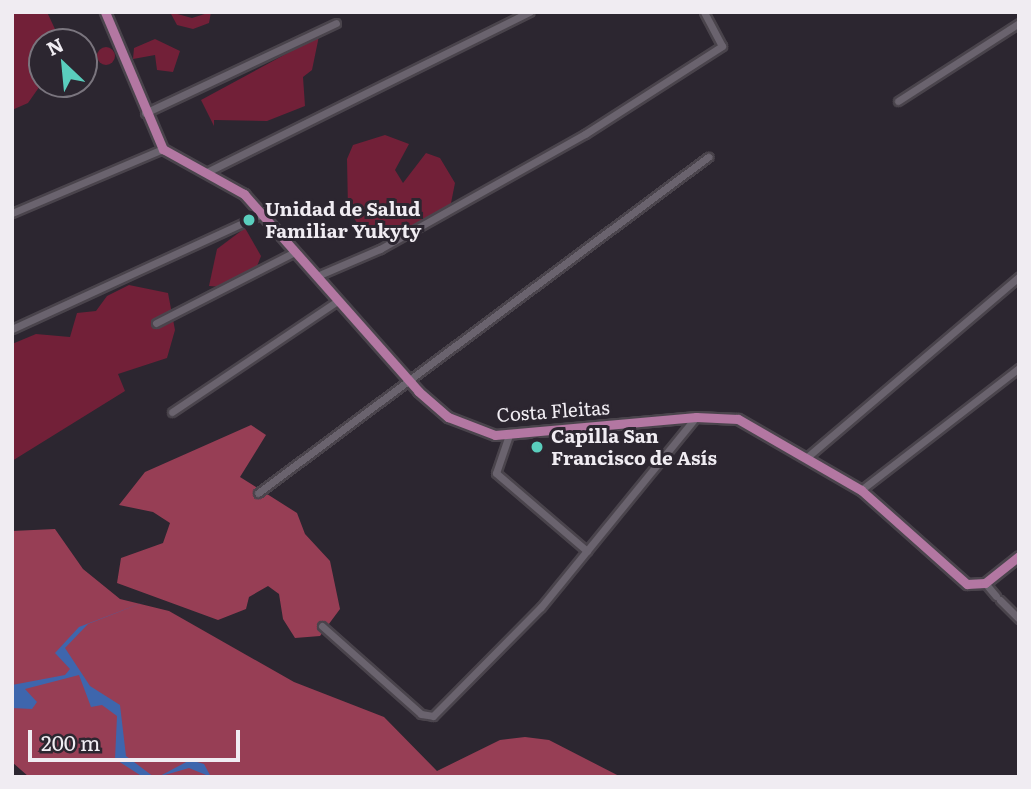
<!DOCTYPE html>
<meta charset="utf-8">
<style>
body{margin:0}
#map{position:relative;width:1031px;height:789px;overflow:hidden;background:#2c2630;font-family:Literata,serif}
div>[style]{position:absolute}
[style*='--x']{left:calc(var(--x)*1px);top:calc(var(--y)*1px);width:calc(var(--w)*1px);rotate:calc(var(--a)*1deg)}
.green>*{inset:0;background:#722038}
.round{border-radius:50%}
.forest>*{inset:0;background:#973e55}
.water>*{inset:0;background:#3e66ad}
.roads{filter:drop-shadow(2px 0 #4a444c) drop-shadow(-2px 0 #4a444c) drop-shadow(0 2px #4a444c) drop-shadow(0 -2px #4a444c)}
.minor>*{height:7px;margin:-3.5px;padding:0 3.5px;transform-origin:3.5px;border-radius:3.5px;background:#6a636e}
.major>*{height:9px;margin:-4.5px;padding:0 4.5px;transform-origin:4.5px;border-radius:4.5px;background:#b377a2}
.dots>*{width:19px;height:19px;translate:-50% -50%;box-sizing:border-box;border:4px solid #2c2630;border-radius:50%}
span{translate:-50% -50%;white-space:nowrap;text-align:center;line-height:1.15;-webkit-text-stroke:6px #2c2630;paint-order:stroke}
.poi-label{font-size:19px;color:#f0ecf2;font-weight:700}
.left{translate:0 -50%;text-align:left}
.street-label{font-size:19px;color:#f0ecf2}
.frame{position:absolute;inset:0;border:14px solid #f0ecf2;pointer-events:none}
.north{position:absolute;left:28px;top:28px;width:70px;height:70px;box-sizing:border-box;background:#2c2630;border:2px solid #7a757e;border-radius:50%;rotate:334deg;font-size:19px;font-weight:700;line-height:28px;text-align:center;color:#f0ecf2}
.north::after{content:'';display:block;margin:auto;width:24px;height:32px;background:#5acebd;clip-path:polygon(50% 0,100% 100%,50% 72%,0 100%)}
.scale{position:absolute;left:28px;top:730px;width:212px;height:32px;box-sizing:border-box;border:4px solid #f0ecf2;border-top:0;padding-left:9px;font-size:21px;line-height:24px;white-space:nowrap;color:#f0ecf2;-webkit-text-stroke:5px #2c2630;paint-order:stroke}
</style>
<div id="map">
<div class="green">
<div style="clip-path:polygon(12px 12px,47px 12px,61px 42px,42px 42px,42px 83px,28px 103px,12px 110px)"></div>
<div style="clip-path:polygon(170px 12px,192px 18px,211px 12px,209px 23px,193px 29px,177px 25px)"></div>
<div style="clip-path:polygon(319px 36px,312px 70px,303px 77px,305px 106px,267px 121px,214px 120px,214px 126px,201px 100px)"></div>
<div style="clip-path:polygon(155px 39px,180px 51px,173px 72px,157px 70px,155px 55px,133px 59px,134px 48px)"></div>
<div class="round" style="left:97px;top:47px;width:18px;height:18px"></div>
<div style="clip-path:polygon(385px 135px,409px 144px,395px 170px,403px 183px,426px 153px,440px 158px,455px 183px,451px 203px,432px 218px,369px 241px,348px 209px,347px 159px,353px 145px)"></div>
<div style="clip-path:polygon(245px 228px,261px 256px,254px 274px,236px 288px,209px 286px,217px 249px)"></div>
<div style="clip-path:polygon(129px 285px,168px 293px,175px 330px,167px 358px,118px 374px,125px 391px,12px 461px,12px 344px,36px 334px,70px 337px,77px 313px,96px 311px,107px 296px)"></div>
</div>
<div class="forest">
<div style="clip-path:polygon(251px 425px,266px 435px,240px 477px,297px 513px,305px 534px,330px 561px,340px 609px,320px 636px,295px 638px,283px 619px,279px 594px,268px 586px,249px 597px,246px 609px,218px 620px,117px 583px,121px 558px,163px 543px,170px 523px,153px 512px,119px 505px,145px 472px)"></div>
<div style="clip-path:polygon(55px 529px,83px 569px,120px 599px,169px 611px,294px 682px,384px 717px,437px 771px,500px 740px,525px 737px,549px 740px,621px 777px,29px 777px,12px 762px,12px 531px)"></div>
</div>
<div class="water">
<div style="clip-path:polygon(152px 599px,88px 624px,65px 648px,90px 686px,120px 705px,126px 756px,154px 777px,143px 777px,115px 759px,117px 716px,102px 705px,91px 707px,79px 675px,25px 689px,37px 702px,32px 709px,12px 708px,12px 685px,65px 675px,70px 669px,55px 653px,79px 627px)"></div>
<div style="clip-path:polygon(190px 760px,204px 764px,211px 777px,189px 768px,158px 777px)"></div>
</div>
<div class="roads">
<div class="minor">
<div style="--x:898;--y:101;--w:144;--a:-32.8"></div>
<div style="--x:145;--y:113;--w:211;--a:-25.2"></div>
<div style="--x:207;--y:172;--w:360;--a:-26.4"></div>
<div style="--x:12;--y:213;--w:164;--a:-23"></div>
<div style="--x:317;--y:276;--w:69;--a:-23.2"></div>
<div style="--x:380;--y:249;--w:235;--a:-29.3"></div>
<div style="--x:585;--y:134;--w:163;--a:-32.7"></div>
<div style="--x:722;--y:46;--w:38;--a:-118"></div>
<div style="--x:156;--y:323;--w:156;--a:-27.1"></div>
<div style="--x:12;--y:329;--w:275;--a:-24.7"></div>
<div style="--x:172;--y:412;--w:199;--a:-33.9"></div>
<div style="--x:509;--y:435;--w:40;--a:108.9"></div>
<div style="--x:496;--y:473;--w:120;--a:40.6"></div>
<div style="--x:806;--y:458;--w:280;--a:-40.4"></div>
<div style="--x:861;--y:490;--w:200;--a:-37.7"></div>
<div style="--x:258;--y:493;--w:562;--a:-36.75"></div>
<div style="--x:985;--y:583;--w:17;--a:50"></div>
<div style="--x:1000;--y:600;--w:27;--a:45"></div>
<div style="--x:322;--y:626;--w:132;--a:41.6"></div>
<div style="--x:421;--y:714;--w:12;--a:9"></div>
<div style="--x:433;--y:716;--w:153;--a:-45.3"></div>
<div style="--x:541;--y:607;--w:245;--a:-50.8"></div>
</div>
<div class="major">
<div style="--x:105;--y:12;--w:149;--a:67.1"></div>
<div style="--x:163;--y:149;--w:93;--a:29.1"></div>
<div style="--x:244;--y:194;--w:263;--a:48.5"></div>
<div style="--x:418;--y:391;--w:40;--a:41"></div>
<div style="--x:448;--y:417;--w:50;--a:21"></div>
<div style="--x:495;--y:435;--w:202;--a:-5.1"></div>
<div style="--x:696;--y:417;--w:42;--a:2.7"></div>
<div style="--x:738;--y:419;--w:142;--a:30"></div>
<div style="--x:861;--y:490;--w:142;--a:41.6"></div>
<div style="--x:967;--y:584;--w:18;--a:-3"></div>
<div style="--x:985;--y:583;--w:43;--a:-38.5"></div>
</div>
</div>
<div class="dots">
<div style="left:249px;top:220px;background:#5acebd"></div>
<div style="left:537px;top:447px;background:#5acebd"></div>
</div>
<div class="poi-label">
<span class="left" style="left:265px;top:220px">Unidad de Salud<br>Familiar Yukyty</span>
<span class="left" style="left:551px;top:447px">Capilla San<br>Francisco de Asís</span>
</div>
<div class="street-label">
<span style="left:553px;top:411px;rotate:-4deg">Costa Fleitas</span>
</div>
<div class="frame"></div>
<div class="north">N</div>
<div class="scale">200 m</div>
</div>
